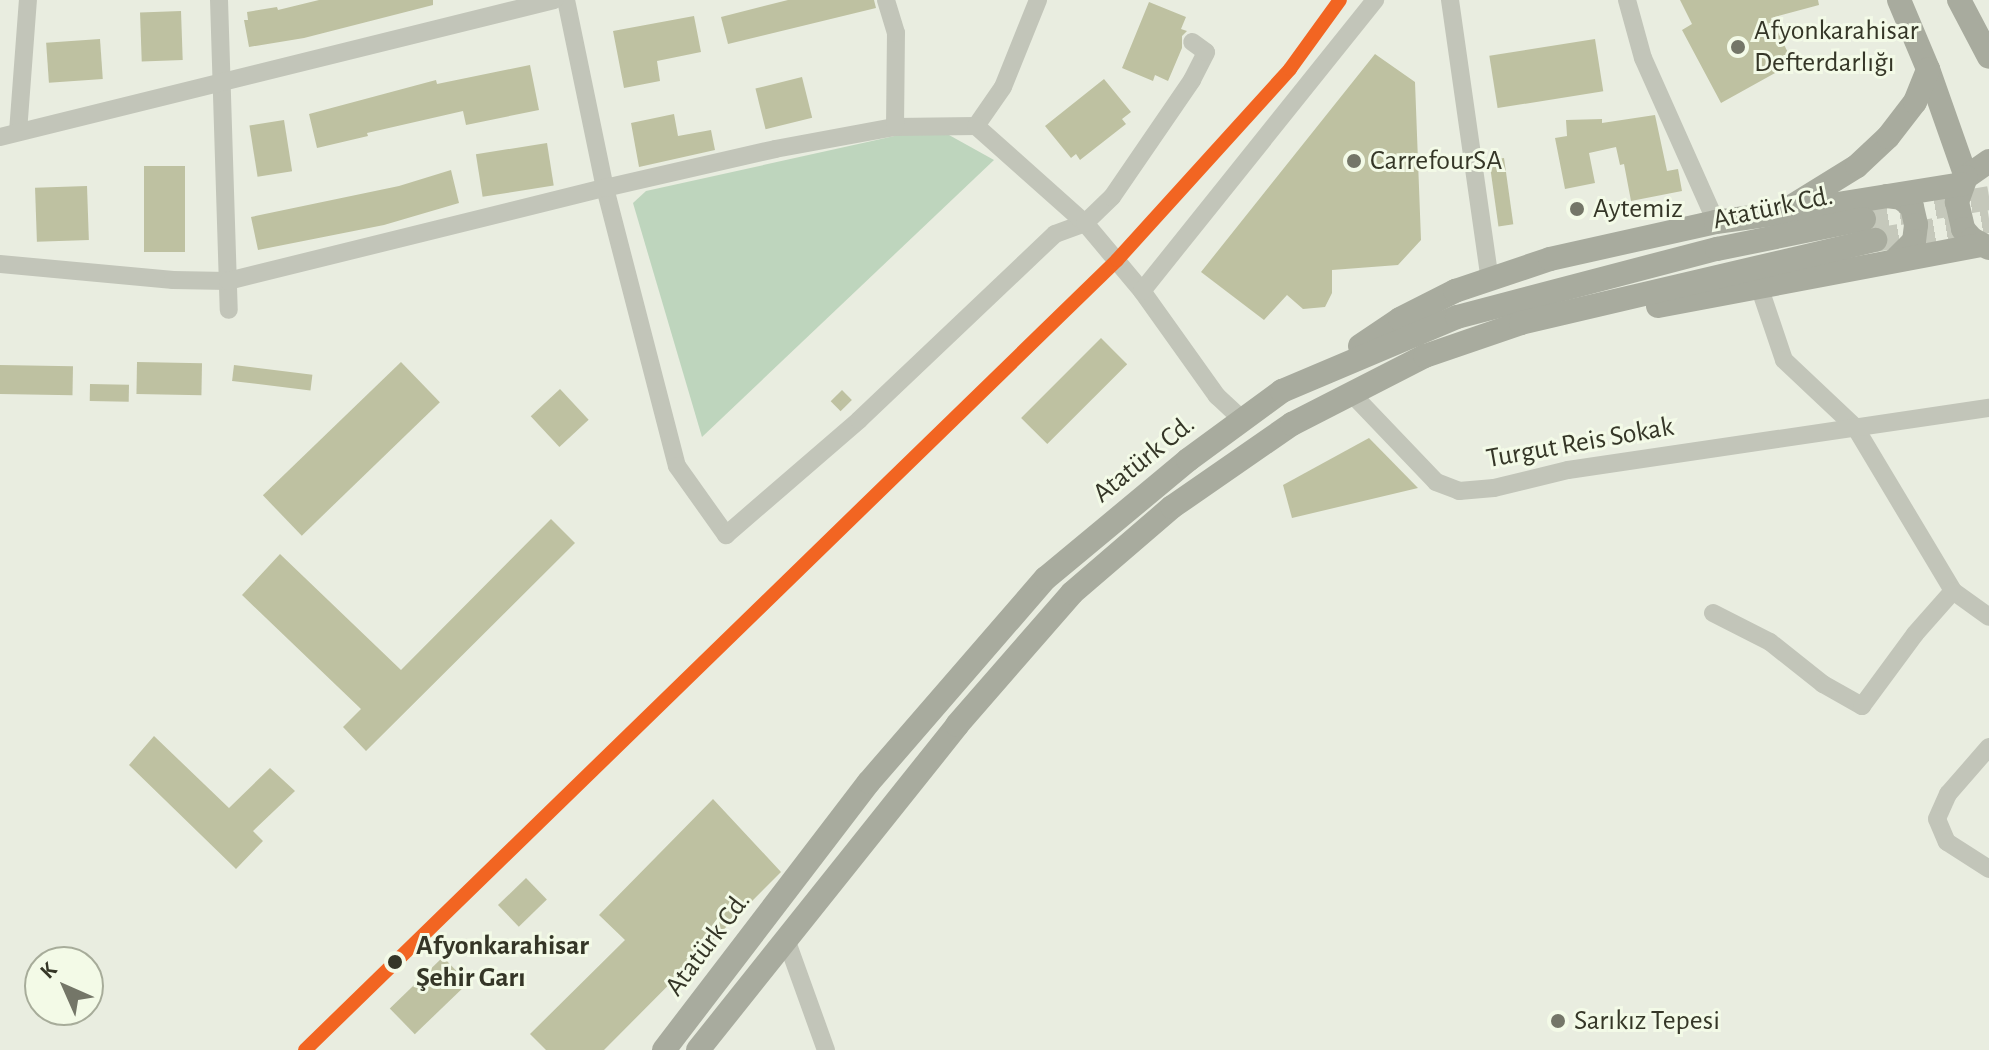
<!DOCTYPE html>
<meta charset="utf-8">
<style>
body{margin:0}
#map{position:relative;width:1989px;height:1050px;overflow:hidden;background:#e9ede0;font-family:"Alegreya Sans",sans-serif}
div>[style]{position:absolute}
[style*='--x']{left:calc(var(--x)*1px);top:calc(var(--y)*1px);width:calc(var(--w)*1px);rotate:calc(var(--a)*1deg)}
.green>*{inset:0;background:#bed5bd}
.building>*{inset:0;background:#bec1a1;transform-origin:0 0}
.major-tunnel>*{height:24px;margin-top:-12px;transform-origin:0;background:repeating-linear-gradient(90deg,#c5c8bb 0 24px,transparent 0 36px)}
.minor>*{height:18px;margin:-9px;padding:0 9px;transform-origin:9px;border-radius:9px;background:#c2c5b9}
.major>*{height:24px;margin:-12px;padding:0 12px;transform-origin:12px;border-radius:12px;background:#a8ab9e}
.rail-1>*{height:14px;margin:-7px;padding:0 7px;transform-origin:7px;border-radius:7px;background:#f26522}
.dots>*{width:22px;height:22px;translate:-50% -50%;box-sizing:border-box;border:4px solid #f3fae7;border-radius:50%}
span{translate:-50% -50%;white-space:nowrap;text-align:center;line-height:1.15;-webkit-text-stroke:6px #f3fae7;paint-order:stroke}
.poi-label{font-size:28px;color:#353627}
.left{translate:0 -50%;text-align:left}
.street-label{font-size:28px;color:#353627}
.stop-label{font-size:28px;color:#353627;font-weight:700}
.north{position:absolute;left:24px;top:946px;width:80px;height:80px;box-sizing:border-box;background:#f3fae7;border:2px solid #a7ac9a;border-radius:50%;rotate:315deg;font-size:22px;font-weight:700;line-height:32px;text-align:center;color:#353627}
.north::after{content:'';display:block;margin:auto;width:28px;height:36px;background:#747668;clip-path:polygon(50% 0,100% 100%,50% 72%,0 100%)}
</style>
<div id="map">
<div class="green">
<div style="clip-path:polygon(899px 135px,949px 135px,994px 160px,702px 437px,633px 203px,646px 191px)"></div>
</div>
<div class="building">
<div style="clip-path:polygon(319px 0,433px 0,433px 5px,304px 38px,249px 47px,244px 20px,248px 20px,247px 12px,277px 7px,278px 10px)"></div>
<div style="clip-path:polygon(788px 0,874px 0,876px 8px,728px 44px,721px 17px)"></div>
<div style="clip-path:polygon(1680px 0,1818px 0,1819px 5px,1771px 18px,1793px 63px,1721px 103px,1682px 30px,1692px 24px)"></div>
<div style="clip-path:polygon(1149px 2px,1186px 17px,1181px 29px,1187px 31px,1182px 36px,1182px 48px,1168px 81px,1155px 75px,1153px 81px,1122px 68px)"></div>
<div style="left:181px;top:11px;width:49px;height:41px;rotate:88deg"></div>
<div style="clip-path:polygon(694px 16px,701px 52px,657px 61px,660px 81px,624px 88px,613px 31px)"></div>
<div style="left:100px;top:39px;width:40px;height:54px;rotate:86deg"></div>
<div style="left:1595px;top:39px;width:53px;height:107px;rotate:81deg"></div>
<div style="clip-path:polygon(1375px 54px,1415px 82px,1421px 240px,1398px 265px,1332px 270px,1332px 293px,1325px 307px,1303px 309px,1287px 295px,1264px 320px,1201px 272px)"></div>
<div style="clip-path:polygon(530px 65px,539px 110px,466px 125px,463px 111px,367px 133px,368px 136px,317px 148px,309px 114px,436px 80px,437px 84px)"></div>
<div style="left:802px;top:77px;width:42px;height:48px;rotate:76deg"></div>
<div style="clip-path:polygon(1104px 79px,1131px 112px,1122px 119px,1126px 124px,1080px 160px,1076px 154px,1071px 158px,1045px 126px)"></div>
<div style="clip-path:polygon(674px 114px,678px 136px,711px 130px,715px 150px,639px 167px,631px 123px)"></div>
<div style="clip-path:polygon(1655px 115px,1667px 171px,1678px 169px,1682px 191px,1631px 201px,1624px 164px,1620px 165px,1616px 147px,1589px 153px,1595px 183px,1565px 189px,1555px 138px,1567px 136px,1566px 120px,1602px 119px,1602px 123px)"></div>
<div style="left:284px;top:120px;width:52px;height:35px;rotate:81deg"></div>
<div style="left:547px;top:143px;width:43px;height:72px;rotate:81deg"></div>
<div style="left:1504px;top:158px;width:67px;height:15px;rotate:82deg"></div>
<div style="left:144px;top:166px;width:41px;height:86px"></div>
<div style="clip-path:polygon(451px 170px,459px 203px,384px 225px,258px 250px,251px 217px,399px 186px)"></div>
<div style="left:87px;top:186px;width:54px;height:52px;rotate:88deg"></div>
<div style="left:1101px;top:338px;width:37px;height:113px;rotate:45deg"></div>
<div style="left:137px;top:362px;width:65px;height:32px;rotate:1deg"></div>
<div style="left:401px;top:362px;width:56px;height:192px;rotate:46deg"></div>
<div style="left:0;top:365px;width:73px;height:29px;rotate:1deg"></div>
<div style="left:234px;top:365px;width:79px;height:16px;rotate:7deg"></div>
<div style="left:90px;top:384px;width:39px;height:17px;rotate:1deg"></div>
<div style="left:560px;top:389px;width:42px;height:40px;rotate:47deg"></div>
<div style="left:842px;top:390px;width:14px;height:16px;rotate:45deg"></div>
<div style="clip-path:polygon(1369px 438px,1418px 488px,1292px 518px,1283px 485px)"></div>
<div style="clip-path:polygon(551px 519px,575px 543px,366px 751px,343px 727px,361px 709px,242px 595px,280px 554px,401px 670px)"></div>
<div style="clip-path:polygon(154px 736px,229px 808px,270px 768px,295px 791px,253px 831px,263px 841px,236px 869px,129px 765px)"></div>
<div style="clip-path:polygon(713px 799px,781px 872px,604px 1050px,546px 1050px,530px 1034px,625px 940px,599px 915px)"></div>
<div style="left:526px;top:878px;width:30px;height:39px;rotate:46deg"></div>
<div style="left:443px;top:957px;width:36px;height:74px;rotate:46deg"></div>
</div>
<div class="major-tunnel">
<div style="--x:1864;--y:219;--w:127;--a:-9.5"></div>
<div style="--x:1875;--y:240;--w:116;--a:-9.5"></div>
</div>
<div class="minor">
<div style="--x:219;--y:0;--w:310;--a:88.2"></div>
<div style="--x:566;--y:0;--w:192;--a:78.3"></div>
<div style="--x:605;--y:188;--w:287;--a:75.5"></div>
<div style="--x:677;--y:466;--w:85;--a:54.6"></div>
<div style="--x:726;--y:535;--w:176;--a:-40.8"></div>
<div style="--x:859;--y:420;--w:270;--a:-43.5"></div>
<div style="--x:1055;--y:234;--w:32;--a:-20"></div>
<div style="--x:1085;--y:223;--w:89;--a:50"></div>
<div style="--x:1142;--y:291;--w:129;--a:54.5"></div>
<div style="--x:1217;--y:396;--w:35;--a:43"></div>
<div style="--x:1450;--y:0;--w:283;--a:81.9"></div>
<div style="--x:1627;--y:0;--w:60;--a:74.6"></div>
<div style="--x:1643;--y:58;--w:180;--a:66"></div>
<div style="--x:976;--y:126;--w:47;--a:-55.3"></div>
<div style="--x:1003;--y:87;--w:94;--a:-68.1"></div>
<div style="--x:895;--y:127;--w:81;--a:-0.7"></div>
<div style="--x:976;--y:126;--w:146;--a:41.7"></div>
<div style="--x:1085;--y:223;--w:37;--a:-44"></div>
<div style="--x:1112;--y:197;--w:142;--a:-55.6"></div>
<div style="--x:1192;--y:80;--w:31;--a:-63"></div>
<div style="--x:1206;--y:52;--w:17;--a:-144"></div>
<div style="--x:18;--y:132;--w:132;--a:-85.7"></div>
<div style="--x:0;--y:137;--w:571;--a:-13.89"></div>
<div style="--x:0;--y:264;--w:174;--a:5.3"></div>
<div style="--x:173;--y:280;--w:55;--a:1"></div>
<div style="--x:228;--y:281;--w:388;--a:-13.9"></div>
<div style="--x:605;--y:188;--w:174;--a:-12.9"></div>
<div style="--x:775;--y:149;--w:122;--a:-10.4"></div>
<div style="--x:895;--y:127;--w:94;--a:-89.4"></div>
<div style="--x:896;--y:33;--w:34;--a:-107"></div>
<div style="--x:1760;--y:289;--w:75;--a:71.3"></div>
<div style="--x:1784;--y:360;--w:98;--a:43.3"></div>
<div style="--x:1855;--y:427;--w:191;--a:59.1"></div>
<div style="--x:1953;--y:591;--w:44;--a:35.8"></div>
<div style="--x:1142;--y:291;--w:373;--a:-51.3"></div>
<div style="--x:1353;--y:395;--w:120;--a:46.3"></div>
<div style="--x:1436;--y:482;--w:25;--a:21"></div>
<div style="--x:1459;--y:491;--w:35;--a:-5"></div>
<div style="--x:1494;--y:488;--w:76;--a:-13.7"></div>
<div style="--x:1568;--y:470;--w:426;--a:-8.4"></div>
<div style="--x:1713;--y:613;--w:64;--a:27"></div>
<div style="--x:1770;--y:642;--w:68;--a:38.4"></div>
<div style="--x:1823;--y:684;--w:45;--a:29.4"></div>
<div style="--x:1862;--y:706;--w:89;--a:-53.6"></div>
<div style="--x:1915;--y:634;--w:57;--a:-48.5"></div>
<div style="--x:1989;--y:747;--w:62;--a:131.1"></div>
<div style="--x:1948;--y:794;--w:27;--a:114"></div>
<div style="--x:1937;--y:819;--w:25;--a:67"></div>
<div style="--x:1947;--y:842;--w:50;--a:32.7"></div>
<div style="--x:786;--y:939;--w:118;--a:70.2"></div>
</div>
<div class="major">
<div style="--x:1899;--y:0;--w:75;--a:67.2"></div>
<div style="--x:1928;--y:69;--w:114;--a:70.6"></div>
<div style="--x:1959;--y:0;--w:64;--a:62.2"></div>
<div style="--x:1989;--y:161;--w:28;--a:145"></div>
<div style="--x:1966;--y:177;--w:27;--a:110"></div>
<div style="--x:1957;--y:202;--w:28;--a:77"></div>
<div style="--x:1963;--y:229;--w:13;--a:48"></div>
<div style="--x:1972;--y:239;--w:19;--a:28"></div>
<div style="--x:1887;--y:196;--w:14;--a:8"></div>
<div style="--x:1901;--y:198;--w:14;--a:39"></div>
<div style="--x:1912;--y:207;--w:18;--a:77"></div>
<div style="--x:1916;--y:225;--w:16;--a:97"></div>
<div style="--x:1914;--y:241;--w:27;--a:135"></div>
<div style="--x:1794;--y:211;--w:170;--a:-9.1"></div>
<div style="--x:1658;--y:306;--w:329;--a:-10.7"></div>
<div style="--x:1360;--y:346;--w:48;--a:-34"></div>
<div style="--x:1400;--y:319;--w:62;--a:-27"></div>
<div style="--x:1455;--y:291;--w:100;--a:-18.6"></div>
<div style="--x:1550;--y:259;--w:170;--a:-12.6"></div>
<div style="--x:1716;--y:222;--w:66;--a:-7.9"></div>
<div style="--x:1781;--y:213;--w:89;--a:-31.7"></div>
<div style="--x:1857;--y:166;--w:42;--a:-43.1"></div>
<div style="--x:1888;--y:137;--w:44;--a:-52.4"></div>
<div style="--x:1915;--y:102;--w:35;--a:-68"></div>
<div style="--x:664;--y:1050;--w:337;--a:-52.6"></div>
<div style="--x:869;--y:782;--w:270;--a:-49.1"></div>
<div style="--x:1046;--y:578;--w:185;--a:-39.7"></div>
<div style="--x:1188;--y:460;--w:117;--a:-36.3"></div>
<div style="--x:1282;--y:391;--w:190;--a:-22.9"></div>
<div style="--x:1457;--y:317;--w:269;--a:-14.7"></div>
<div style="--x:1717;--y:249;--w:150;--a:-11.5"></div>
<div style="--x:698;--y:1050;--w:416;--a:-51.4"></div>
<div style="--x:957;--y:725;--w:175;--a:-48.9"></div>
<div style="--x:1072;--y:593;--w:132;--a:-40.7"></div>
<div style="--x:1172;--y:507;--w:146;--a:-34.7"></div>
<div style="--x:1292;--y:424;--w:149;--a:-27.1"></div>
<div style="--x:1425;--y:356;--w:102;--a:-19"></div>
<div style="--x:1521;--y:323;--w:364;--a:-13.2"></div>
</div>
<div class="rail-1">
<div style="--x:305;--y:1050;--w:1133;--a:-44.21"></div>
<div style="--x:1117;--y:260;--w:258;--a:-47.8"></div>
<div style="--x:1290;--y:69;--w:85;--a:-54.1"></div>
</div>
<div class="dots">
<div style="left:1738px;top:47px;background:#747668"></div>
<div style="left:1354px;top:161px;background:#747668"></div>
<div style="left:1577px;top:209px;background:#747668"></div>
<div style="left:395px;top:962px;background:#353627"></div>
<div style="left:1558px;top:1021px;background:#747668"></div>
</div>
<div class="poi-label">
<span class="left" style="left:1754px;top:47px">Afyonkarahisar<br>Defterdarlığı</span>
<span class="left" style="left:1370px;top:161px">CarrefourSA</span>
<span class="left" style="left:1593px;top:209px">Aytemiz</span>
<span class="left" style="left:1574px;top:1021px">Sarıkız Tepesi</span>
</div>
<div class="street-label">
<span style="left:1773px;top:208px;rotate:-12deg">Atatürk Cd.</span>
<span style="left:1580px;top:443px;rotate:-10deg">Turgut Reis Sokak</span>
<span style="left:1144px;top:459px;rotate:-39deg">Atatürk Cd.</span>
<span style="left:708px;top:944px;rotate:-53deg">Atatürk Cd.</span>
</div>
<div class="stop-label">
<span class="left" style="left:416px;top:962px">Afyonkarahisar<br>Şehir Garı</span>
</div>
<div class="north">K</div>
</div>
